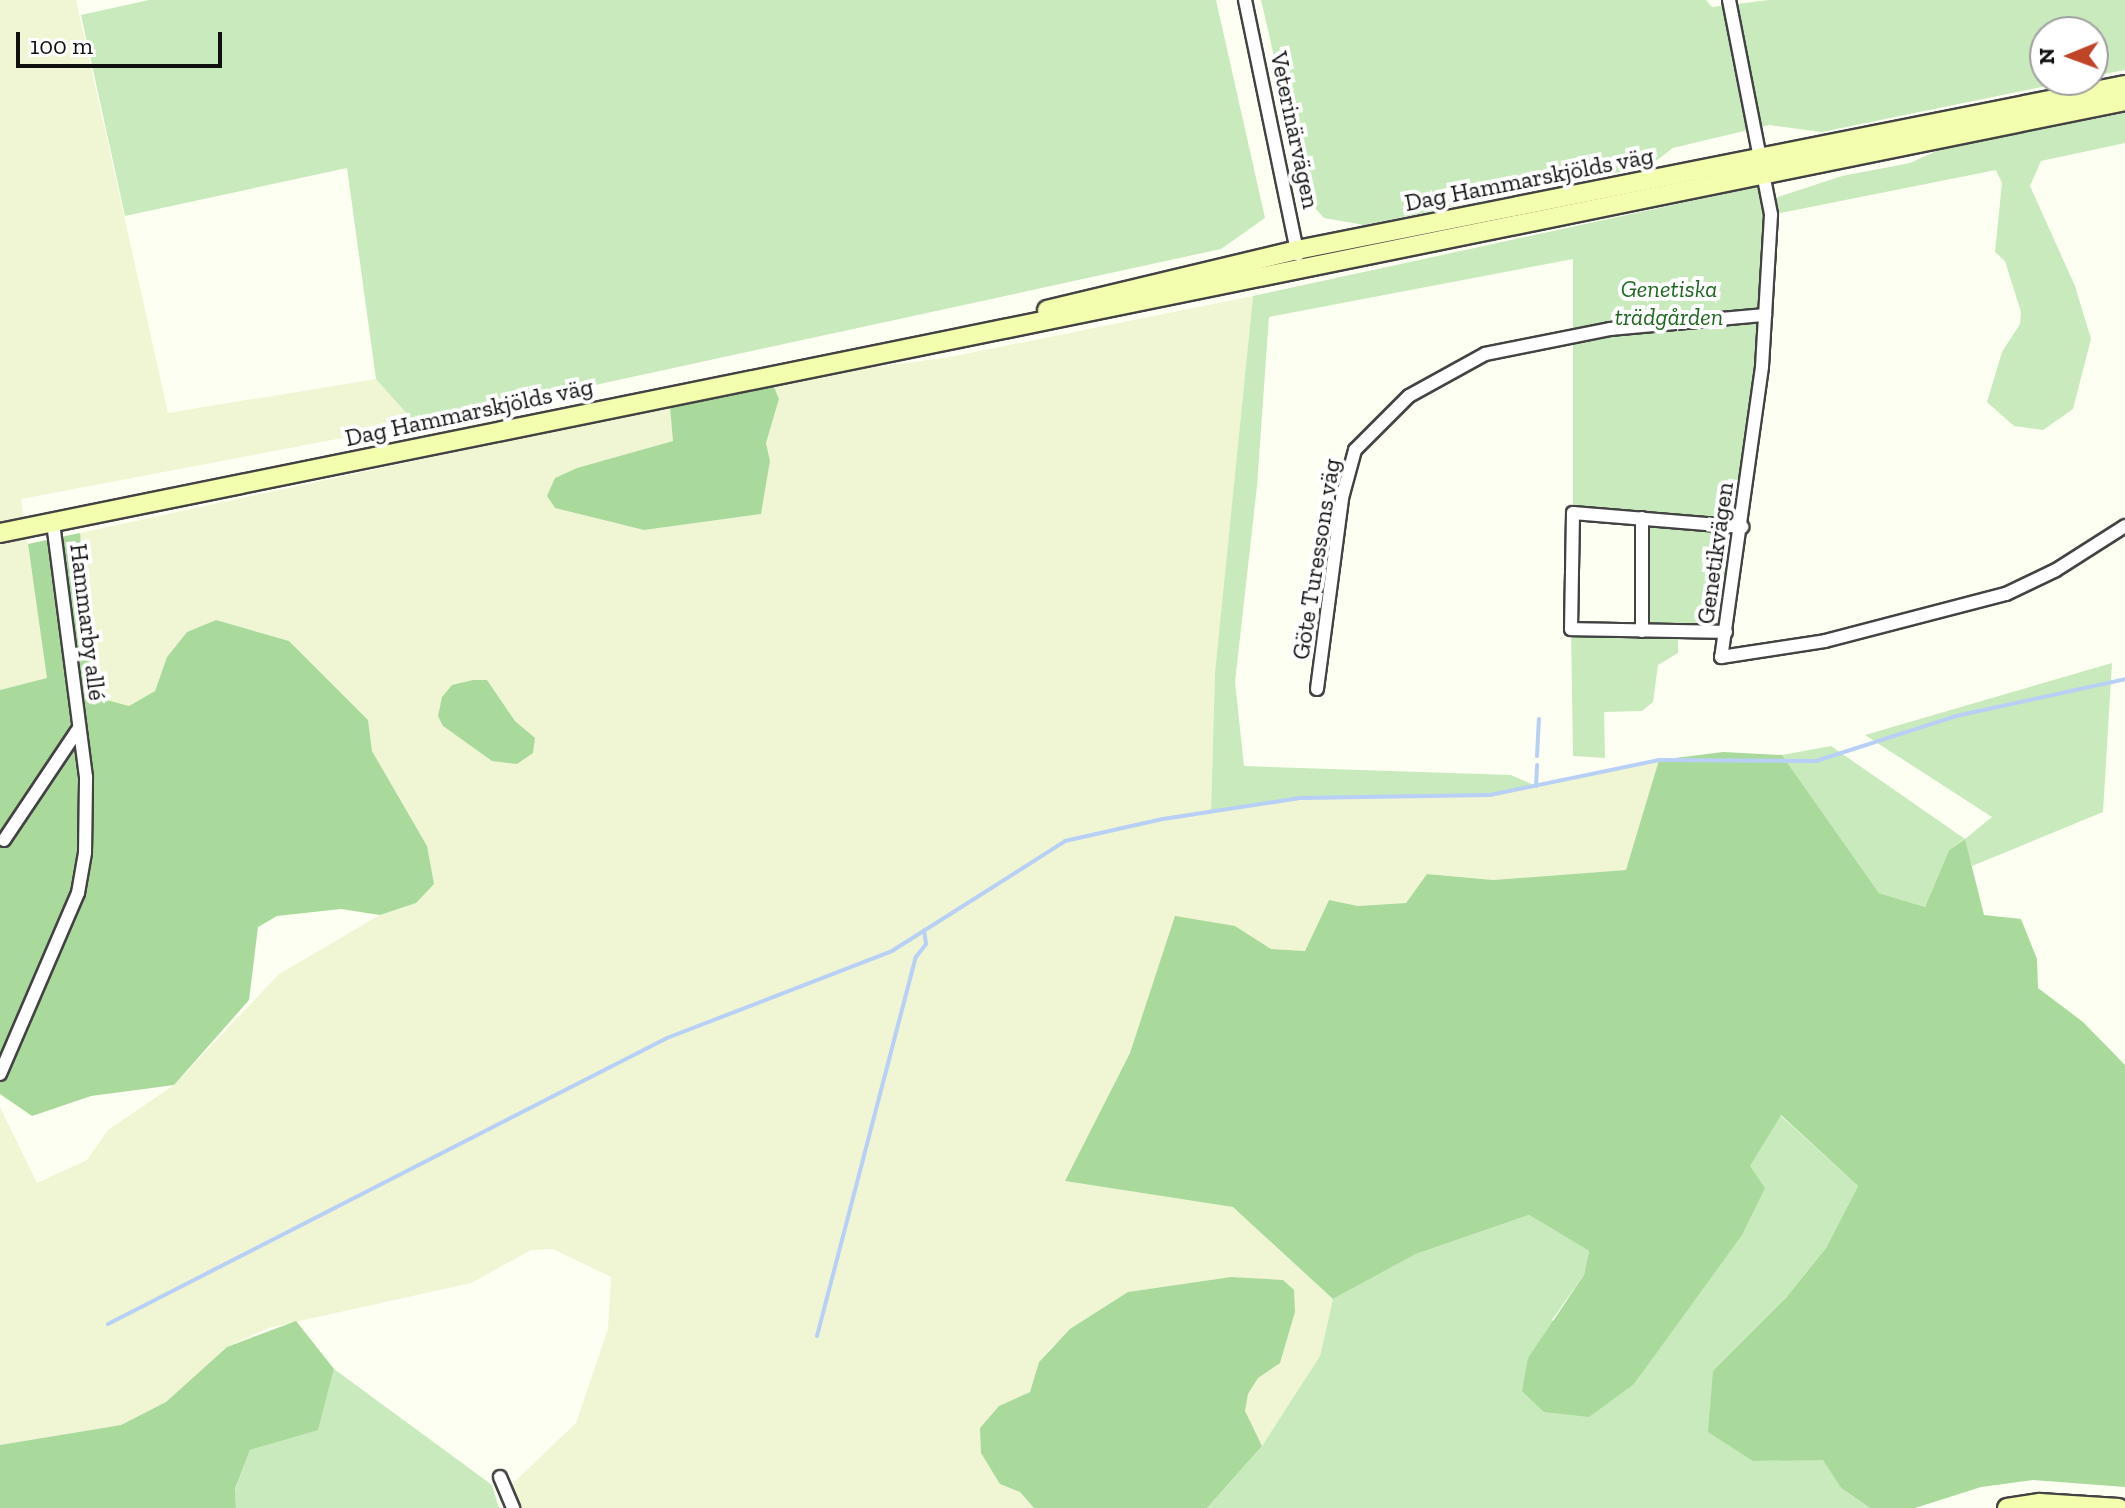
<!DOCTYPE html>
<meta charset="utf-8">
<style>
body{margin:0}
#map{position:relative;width:2125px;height:1508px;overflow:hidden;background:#fefff3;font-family:"Zilla Slab",serif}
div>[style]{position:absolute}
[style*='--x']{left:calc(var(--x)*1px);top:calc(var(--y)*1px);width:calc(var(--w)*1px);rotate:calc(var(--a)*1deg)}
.farmland>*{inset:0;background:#f0f5d3}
.green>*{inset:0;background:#c9eabc}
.forest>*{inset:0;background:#a9da9b}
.stream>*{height:4px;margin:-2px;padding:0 2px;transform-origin:2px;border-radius:2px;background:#b8d0f6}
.roads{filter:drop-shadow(2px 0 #434343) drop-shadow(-2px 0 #434343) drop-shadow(0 2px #434343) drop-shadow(0 -2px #434343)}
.street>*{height:12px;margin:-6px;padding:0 6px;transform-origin:6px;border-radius:6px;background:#fff}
.secondary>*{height:18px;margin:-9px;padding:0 9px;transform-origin:9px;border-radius:9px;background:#f4feaf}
span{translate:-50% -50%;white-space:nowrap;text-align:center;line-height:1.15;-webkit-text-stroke:8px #fff;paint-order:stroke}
.street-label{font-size:24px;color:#101010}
.park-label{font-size:24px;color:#206822;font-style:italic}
.north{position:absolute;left:2029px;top:16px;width:80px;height:80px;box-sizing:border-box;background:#fff;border:2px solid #9f9f9f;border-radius:50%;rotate:269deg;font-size:22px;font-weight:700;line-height:32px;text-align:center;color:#101010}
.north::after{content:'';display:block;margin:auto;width:28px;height:36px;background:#c04528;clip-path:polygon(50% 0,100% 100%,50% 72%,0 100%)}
.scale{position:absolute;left:16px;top:32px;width:206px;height:36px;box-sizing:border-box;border:4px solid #101010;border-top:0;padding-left:10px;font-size:24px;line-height:28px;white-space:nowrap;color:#101010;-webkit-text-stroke:6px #fff;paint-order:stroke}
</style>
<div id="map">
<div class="farmland">
<div style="clip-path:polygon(0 0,76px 0,168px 413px,376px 379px,416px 424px,21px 499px,48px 678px,0 690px)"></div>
<div style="clip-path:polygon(evenodd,1253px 296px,1215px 672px,1211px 812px,1301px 798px,1490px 795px,1659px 760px,1627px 870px,1493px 880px,1427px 874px,1406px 903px,1358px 906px,1329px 900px,1305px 951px,1271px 949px,1235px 926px,1130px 1053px,1066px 1181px,1233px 1207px,1333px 1299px,1320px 1356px,1262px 1446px,1244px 1411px,1248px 1394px,1258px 1378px,1280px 1362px,1295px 1312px,1282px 1280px,1231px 1277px,1128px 1292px,1051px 1347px,1039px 1362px,1030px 1392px,1019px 1397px,1000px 1484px,1020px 1492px,1034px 1508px,513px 1508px,506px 1490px,576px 1423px,608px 1329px,611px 1277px,553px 1249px,531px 1250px,471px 1283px,268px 1328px,227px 1347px,166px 1402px,121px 1425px,0 1445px,0 1107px,37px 1183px,87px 1160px,108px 1130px,174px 1085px,279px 974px,380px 915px,416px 903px,427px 846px,372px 751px,368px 720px,289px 641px,215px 620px,187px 632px,167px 657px,155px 691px,129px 706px,103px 699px,95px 679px,80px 533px,804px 377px,950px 357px,1253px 296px,774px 387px,779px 399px,766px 443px,770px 461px,761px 514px,644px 530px,555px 508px,547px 496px,577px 468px,674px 441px,670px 408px,774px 387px,1253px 296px,487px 680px,515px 721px,535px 738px,492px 761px,443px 726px,487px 680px)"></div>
</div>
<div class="green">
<div style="clip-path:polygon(149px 0,1216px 0,1265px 218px,1221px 249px,416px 424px,376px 379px,347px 168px,125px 216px,81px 15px)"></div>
<div style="clip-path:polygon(1261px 0,1706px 0,1712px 7px,1769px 0,2125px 0,2125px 70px,2093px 76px,2093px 32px,2045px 32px,2045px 80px,2076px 80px,1822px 132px,1769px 125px,1673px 148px,1649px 166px,1364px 225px,1324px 218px,1307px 199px)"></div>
<div style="clip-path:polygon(2125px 113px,2125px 143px,2041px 161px,2030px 186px,2075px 286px,2091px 339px,2073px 409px,2043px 430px,2014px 426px,1987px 402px,2002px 352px,2020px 324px,2021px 312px,2005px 261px,1995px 252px,2002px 183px,1996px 170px,1771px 215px,1762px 367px,1726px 632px,1678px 632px,1678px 653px,1658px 665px,1653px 702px,1642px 711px,1604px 712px,1605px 758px,1573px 756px,1571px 629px,1642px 631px,1642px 518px,1573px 513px,1573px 259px,1269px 317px,1257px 486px,1235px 682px,1244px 766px,1511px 775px,1536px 786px,1490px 795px,1301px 798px,1211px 812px,1215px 672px,1253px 296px,1756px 187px,1769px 200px,1842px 176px,1910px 163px,1941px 149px)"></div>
<div style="clip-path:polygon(2112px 663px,2103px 812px,1972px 866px,1964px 839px,1949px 850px,1925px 907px,1879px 893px,1782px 755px,1831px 746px,1965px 839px,1992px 817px,1865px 735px)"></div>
<div style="clip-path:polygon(1780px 1115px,1858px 1186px,1826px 1248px,1785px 1299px,1753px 1461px,1823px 1459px,1841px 1488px,1870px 1508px,1207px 1508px,1262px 1446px,1320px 1356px,1333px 1299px,1416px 1254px,1529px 1215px,1589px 1251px,1584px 1275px,1552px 1320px,1634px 1384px,1697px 1294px,1749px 1166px)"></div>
<div style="clip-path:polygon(334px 1369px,492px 1485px,499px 1508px,236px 1508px,235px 1490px,250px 1450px,318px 1429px)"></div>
</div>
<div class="forest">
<div style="clip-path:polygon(774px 387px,779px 399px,766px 443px,770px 461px,761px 514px,644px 530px,555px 508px,547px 496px,555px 478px,577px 468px,673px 441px,670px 407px)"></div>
<div style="clip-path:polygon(80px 533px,95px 679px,103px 699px,129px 706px,155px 691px,167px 657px,187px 632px,216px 620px,289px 641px,368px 720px,372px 751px,427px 846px,434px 884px,416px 903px,380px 915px,341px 909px,277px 916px,258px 927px,249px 1000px,174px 1085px,91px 1096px,32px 1116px,0 1094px,0 690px,47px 678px,28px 544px)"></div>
<div style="clip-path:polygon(473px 680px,487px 680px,515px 721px,535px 738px,533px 753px,517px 764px,492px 761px,443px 726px,438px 716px,442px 697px,452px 685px)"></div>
<div style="clip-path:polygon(1723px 752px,1782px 755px,1879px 893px,1925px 907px,1949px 850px,1965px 839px,1984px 915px,2021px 919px,2037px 959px,2038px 988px,2083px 1022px,2125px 1065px,2125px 1487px,2033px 1480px,1981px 1487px,1915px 1508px,1870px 1508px,1841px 1488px,1823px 1460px,1753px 1461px,1708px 1432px,1713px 1371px,1785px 1299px,1826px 1248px,1858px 1186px,1781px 1115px,1750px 1166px,1765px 1188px,1742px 1235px,1634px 1384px,1589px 1417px,1544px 1412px,1522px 1391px,1528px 1358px,1584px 1275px,1589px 1251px,1529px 1215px,1416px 1254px,1333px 1299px,1233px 1207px,1065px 1181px,1130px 1053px,1175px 916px,1235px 926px,1271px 949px,1305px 951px,1329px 900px,1358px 906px,1406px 903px,1427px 874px,1493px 880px,1626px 870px,1659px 760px)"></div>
<div style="clip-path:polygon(1231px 1277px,1283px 1280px,1294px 1290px,1295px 1312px,1280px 1363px,1258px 1378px,1248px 1394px,1245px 1411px,1262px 1446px,1207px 1508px,1034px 1508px,1020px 1492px,1000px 1484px,981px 1453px,980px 1428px,999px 1406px,1030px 1392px,1039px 1362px,1070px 1329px,1128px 1292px)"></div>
<div style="clip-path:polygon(296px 1321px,334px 1369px,318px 1430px,250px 1450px,235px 1489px,236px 1508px,0 1508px,0 1445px,121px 1425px,166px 1402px,227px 1347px)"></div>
</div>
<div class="stream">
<div style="--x:1537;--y:756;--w:37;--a:-87"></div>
<div style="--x:1536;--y:786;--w:21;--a:-87"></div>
<div style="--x:108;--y:1324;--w:628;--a:-27.1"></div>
<div style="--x:667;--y:1038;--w:241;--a:-21.1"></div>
<div style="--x:892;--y:951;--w:205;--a:-32.4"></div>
<div style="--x:1065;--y:841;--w:100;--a:-12.7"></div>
<div style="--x:1163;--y:819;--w:140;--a:-8.7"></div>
<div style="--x:1301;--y:798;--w:189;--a:-0.9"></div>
<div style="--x:1490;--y:795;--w:173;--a:-11.7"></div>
<div style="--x:1659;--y:760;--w:157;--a:0.4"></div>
<div style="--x:1816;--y:761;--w:147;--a:-17.8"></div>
<div style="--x:1956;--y:716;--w:173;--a:-12.3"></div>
<div style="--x:817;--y:1336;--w:392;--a:-75.4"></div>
<div style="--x:916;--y:957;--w:16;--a:-52"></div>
<div style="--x:926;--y:944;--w:14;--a:-98"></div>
</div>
<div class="roads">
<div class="street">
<div style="--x:1245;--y:0;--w:260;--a:78.3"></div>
<div style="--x:1729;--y:0;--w:219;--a:78.9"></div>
<div style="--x:1771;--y:215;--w:152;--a:93.4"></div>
<div style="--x:1762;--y:367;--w:293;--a:98"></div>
<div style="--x:1721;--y:657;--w:105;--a:-8.7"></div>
<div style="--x:1825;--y:641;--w:187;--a:-14.6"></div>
<div style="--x:2006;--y:594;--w:55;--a:-25.6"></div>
<div style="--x:2056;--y:570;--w:82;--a:-32.5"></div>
<div style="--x:1642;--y:631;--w:113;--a:-90"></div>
<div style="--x:1726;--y:632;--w:155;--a:-178.9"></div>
<div style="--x:1571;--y:629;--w:116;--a:-89"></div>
<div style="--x:1573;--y:513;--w:170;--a:4.7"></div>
<div style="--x:1317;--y:689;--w:193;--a:-82.5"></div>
<div style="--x:1342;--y:498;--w:50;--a:-74.8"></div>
<div style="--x:1355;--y:450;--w:76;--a:-45"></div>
<div style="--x:1409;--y:396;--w:87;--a:-28.9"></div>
<div style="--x:1485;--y:354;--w:127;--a:-11.3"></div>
<div style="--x:1610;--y:329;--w:156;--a:-5.2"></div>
<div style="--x:4;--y:840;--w:135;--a:-56.2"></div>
<div style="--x:0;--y:1074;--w:197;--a:-66.7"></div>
<div style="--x:78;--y:893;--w:41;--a:-80.1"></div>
<div style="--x:85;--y:853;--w:76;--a:-89.2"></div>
<div style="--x:86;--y:777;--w:257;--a:-97.4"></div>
<div style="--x:500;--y:1477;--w:34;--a:67"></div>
</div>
<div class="secondary">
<div style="--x:1047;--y:310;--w:257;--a:-13.5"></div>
<div style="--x:1297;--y:250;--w:844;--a:-11.27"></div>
<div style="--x:0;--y:533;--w:2168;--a:-11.49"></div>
<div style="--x:2007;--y:1508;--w:33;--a:-9"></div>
<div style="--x:2040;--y:1503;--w:79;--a:3.6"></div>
</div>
</div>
<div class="street-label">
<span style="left:1295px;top:130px;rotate:78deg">Veterinärvägen</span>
<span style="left:1529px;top:179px;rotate:-11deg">Dag Hammarskjölds väg</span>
<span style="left:469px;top:412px;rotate:-12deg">Dag Hammarskjölds väg</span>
<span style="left:1715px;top:553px;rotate:-82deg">Genetikvägen</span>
<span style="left:1316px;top:559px;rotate:-81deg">Göte Turessons väg</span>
<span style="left:88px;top:622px;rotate:83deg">Hammarby allé</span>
</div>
<div class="park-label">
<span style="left:1669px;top:303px">Genetiska<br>trädgården</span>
</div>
<div class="north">N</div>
<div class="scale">100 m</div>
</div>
